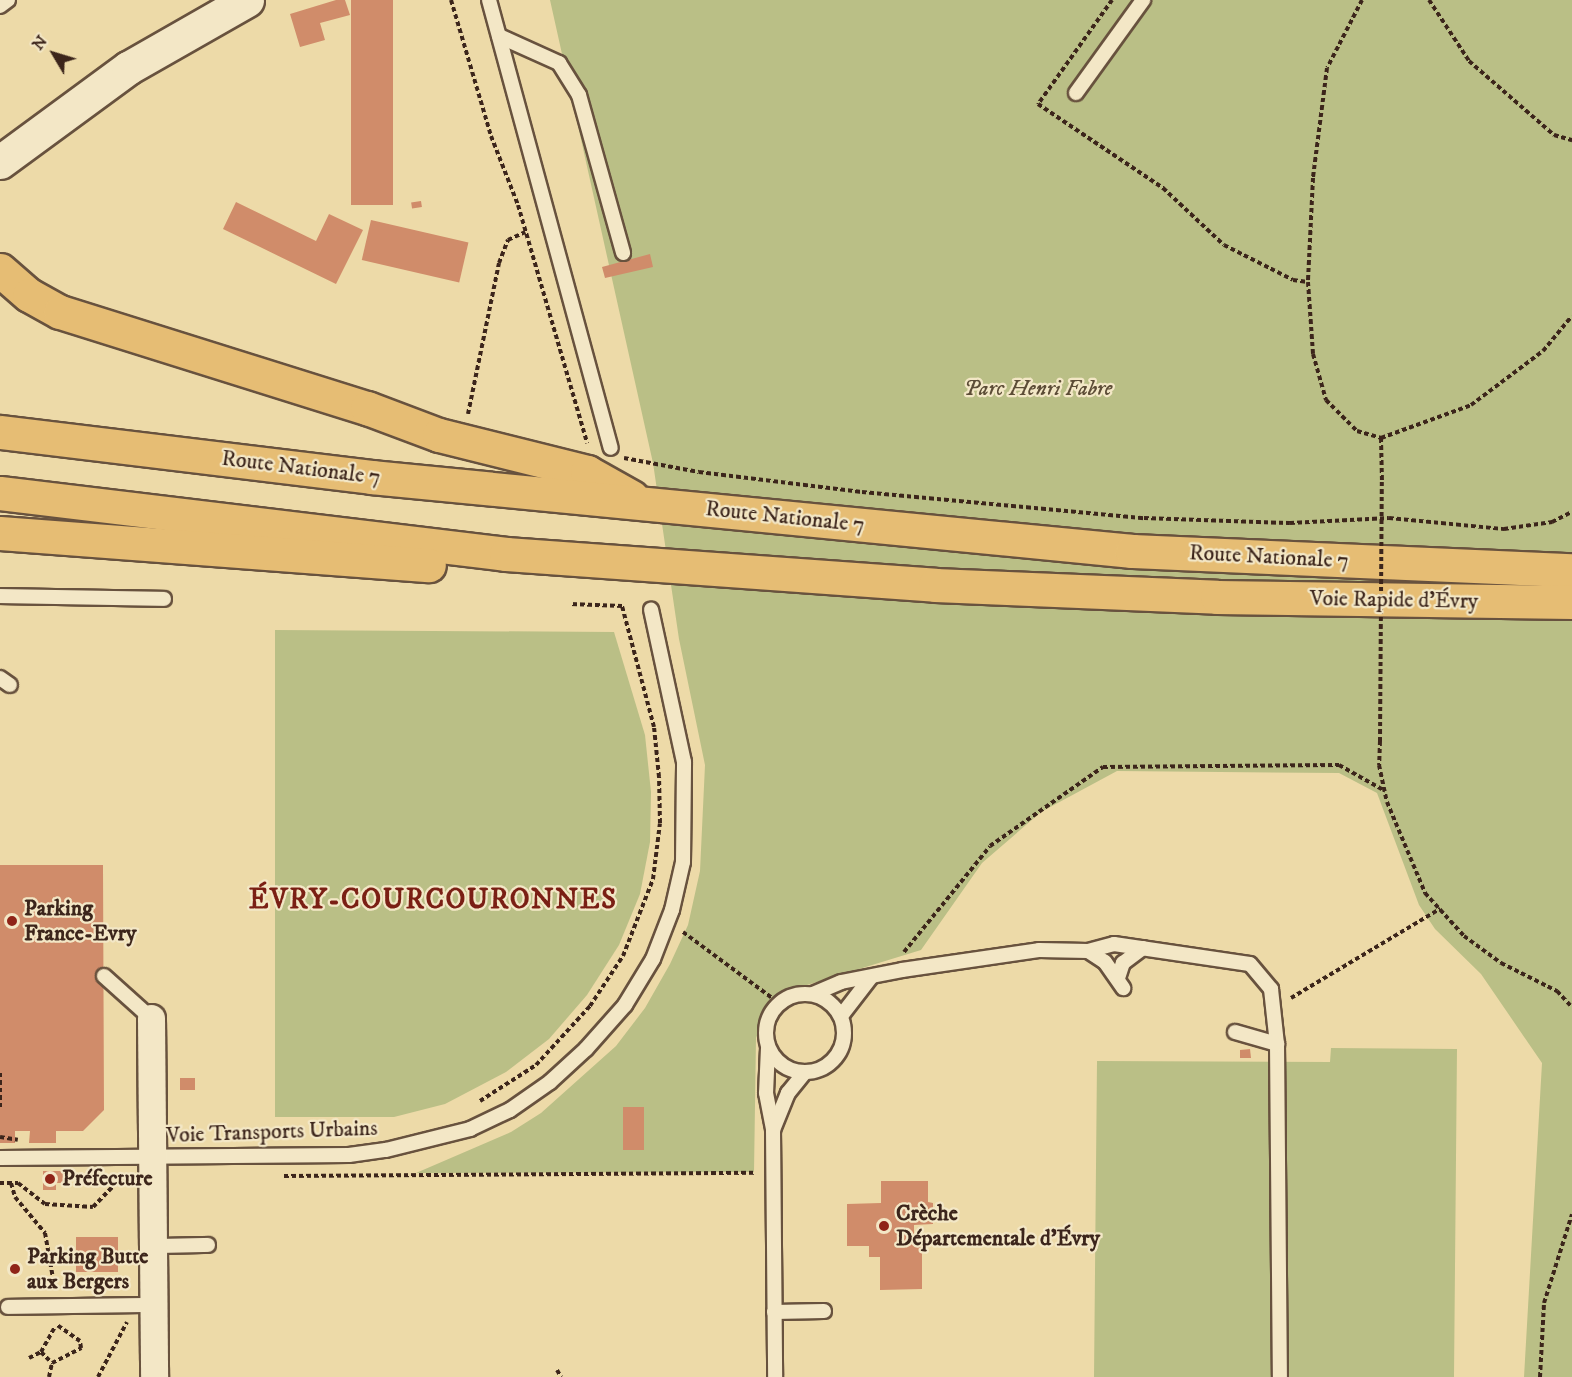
<!DOCTYPE html>
<meta charset="utf-8">
<style>
body{margin:0}
#map{position:relative;width:1572px;height:1377px;overflow:hidden;background:#eddaa8;font-family:"IM FELL DW Pica",serif}
div>[style]{position:absolute}
[style*='--x']{left:calc(var(--x)*1px);top:calc(var(--y)*1px);width:calc(var(--w)*1px);rotate:calc(var(--a)*1deg)}
.green>*{inset:0;background:#babf86}
.building>*{inset:0;background:#d08c6a;transform-origin:0 0}
.path>*{height:4px;margin-top:-2px;transform-origin:0;background:repeating-linear-gradient(90deg,#3c251b 0 4.5px,transparent 0 7.5px)}
.roads{filter:drop-shadow(2px 0 #68523e) drop-shadow(-2px 0 #68523e) drop-shadow(0 2px #68523e) drop-shadow(0 -2px #68523e)}
.lane>*{height:14px;margin:-7px;padding:0 7px;transform-origin:7px;border-radius:7px;background:#f3e7c6}
.lane>.ring{margin:-7px;padding:0;box-sizing:content-box;background:none;border:14px solid #f3e7c6;border-radius:50%}
.street>*{height:27px;margin:-13.5px;padding:0 13.5px;transform-origin:13.5px;border-radius:13.5px;background:#f3e7c6}
.secondary>*{height:33px;margin:-16.5px;padding:0 16.5px;transform-origin:16.5px;border-radius:16.5px;background:#f3e7c6}
.primary>*{height:33px;margin:-16.5px;padding:0 16.5px;transform-origin:16.5px;border-radius:16.5px;background:#e6bd74}
.path-bridge>*{height:4px;margin-top:-2px;transform-origin:0;background:repeating-linear-gradient(90deg,#3c251b 0 4.5px,transparent 0 7.5px)}
.dots>*{width:16px;height:16px;translate:-50% -50%;box-sizing:border-box;border:3px solid #f3e7c6;border-radius:50%}
span{translate:-50% -50%;white-space:nowrap;text-align:center;line-height:1.15;-webkit-text-stroke:4.5px #f3e7c6;paint-order:stroke}
.park-label{font-size:22px;color:#5c4c36;font-style:italic}
.street-label{font-size:22px;color:#3c251b}
.poi-label{font-size:22px;color:#3c251b;font-weight:700}
.left{translate:0 -50%;text-align:left}
.district-label{font-size:28px;color:#7a1f14;font-weight:700;letter-spacing:1.5px}
.north{position:absolute;left:24px;top:24px;width:60px;height:60px;-webkit-text-stroke:4px #f3e7c6;paint-order:stroke;rotate:308deg;font-size:16px;font-weight:700;line-height:24px;text-align:center;color:#3c251b}
.north::after{content:'';display:block;margin:auto;width:21px;height:27px;background:#3c251b;clip-path:polygon(50% 0,100% 100%,50% 72%,0 100%)}
</style>
<div id="map">
<div class="green">
<div style="clip-path:polygon(550px 0,1572px 0,1572px 1377px,1524px 1377px,1542px 1063px,1481px 974px,1435px 929px,1419px 905px,1377px 793px,1339px 773px,1117px 771px,1041px 812px,982px 863px,921px 950px,794px 989px,767px 1012px,756px 1038px,754px 1172px,416px 1173px,511px 1132px,541px 1113px,616px 1046px,645px 1008px,670px 964px,688px 925px,700px 871px,705px 765px,679px 639px,653px 463px)"></div>
<div style="clip-path:polygon(275px 630px,614px 632px,645px 735px,651px 792px,650px 842px,640px 894px,619px 945px,587px 995px,549px 1039px,506px 1072px,445px 1104px,394px 1117px,275px 1117px)"></div>
<div style="clip-path:polygon(1331px 1048px,1457px 1049px,1454px 1377px,1094px 1377px,1097px 1061px,1330px 1062px)"></div>
</div>
<div class="building">
<div style="clip-path:polygon(336px 0,345px 0,350px 15px,320px 23px,325px 40px,300px 47px,290px 14px)"></div>
<div style="left:351px;top:0;width:42px;height:205px"></div>
<div style="left:421px;top:201px;width:6px;height:10px;rotate:81deg"></div>
<div style="clip-path:polygon(236px 202px,316px 241px,329px 214px,363px 230px,336px 284px,223px 229px)"></div>
<div style="left:371px;top:220px;width:100px;height:41px;rotate:13deg"></div>
<div style="clip-path:polygon(650px 254px,653px 267px,605px 278px,602px 267px)"></div>
<div style="clip-path:polygon(0 865px,103px 865px,104px 1110px,83px 1131px,56px 1131px,56px 1143px,29px 1143px,30px 1131px,15px 1131px,15px 1143px,0 1143px)"></div>
<div style="clip-path:polygon(1250px 1049px,1251px 1058px,1240px 1058px,1240px 1050px)"></div>
<div style="left:195px;top:1078px;width:12px;height:15px;rotate:90deg"></div>
<div style="left:623px;top:1107px;width:21px;height:43px"></div>
<div style="clip-path:polygon(43px 1171px,70px 1171px,69px 1183px,56px 1183px,56px 1190px,43px 1190px)"></div>
<div style="clip-path:polygon(881px 1181px,928px 1181px,928px 1202px,933px 1203px,933px 1224px,914px 1225px,914px 1246px,922px 1246px,922px 1289px,880px 1290px,880px 1257px,869px 1257px,869px 1246px,847px 1246px,847px 1204px,881px 1203px)"></div>
<div style="left:76px;top:1237px;width:42px;height:35px"></div>
</div>
<div class="path">
<div style="--x:451;--y:0;--w:142;--a:73.6"></div>
<div style="--x:491;--y:136;--w:74;--a:68.6"></div>
<div style="--x:518;--y:205;--w:248;--a:73.8"></div>
<div style="--x:1112;--y:0;--w:128;--a:125.4"></div>
<div style="--x:1038;--y:104;--w:151;--a:33.9"></div>
<div style="--x:1163;--y:188;--w:83;--a:43.1"></div>
<div style="--x:1224;--y:245;--w:77;--a:26.9"></div>
<div style="--x:1293;--y:280;--w:15;--a:8"></div>
<div style="--x:1362;--y:0;--w:76;--a:117.2"></div>
<div style="--x:1327;--y:68;--w:111;--a:97.3"></div>
<div style="--x:1313;--y:178;--w:104;--a:92.8"></div>
<div style="--x:1308;--y:282;--w:72;--a:86"></div>
<div style="--x:1313;--y:354;--w:48;--a:74.2"></div>
<div style="--x:1326;--y:400;--w:44;--a:45"></div>
<div style="--x:1357;--y:431;--w:25;--a:16"></div>
<div style="--x:1381;--y:438;--w:43;--a:88.7"></div>
<div style="--x:1429;--y:0;--w:73;--a:56.7"></div>
<div style="--x:1469;--y:61;--w:113;--a:41"></div>
<div style="--x:1554;--y:135;--w:19;--a:16"></div>
<div style="--x:468;--y:414;--w:154;--a:-78.4"></div>
<div style="--x:499;--y:263;--w:25;--a:-69"></div>
<div style="--x:508;--y:240;--w:19;--a:-25"></div>
<div style="--x:1381;--y:438;--w:96;--a:-20.1"></div>
<div style="--x:1471;--y:405;--w:90;--a:-36.9"></div>
<div style="--x:1543;--y:351;--w:45;--a:-50.4"></div>
<div style="--x:624;--y:458;--w:76;--a:10.6"></div>
<div style="--x:699;--y:472;--w:164;--a:7"></div>
<div style="--x:862;--y:492;--w:283;--a:5.3"></div>
<div style="--x:1144;--y:518;--w:146;--a:2"></div>
<div style="--x:1290;--y:523;--w:99;--a:-2.9"></div>
<div style="--x:1389;--y:518;--w:116;--a:5.5"></div>
<div style="--x:1504;--y:529;--w:49;--a:-8.3"></div>
<div style="--x:1552;--y:522;--w:22;--a:-27"></div>
<div style="--x:1380;--y:741;--w:24;--a:92"></div>
<div style="--x:1379;--y:765;--w:38;--a:78"></div>
<div style="--x:1387;--y:802;--w:99;--a:67.3"></div>
<div style="--x:1425;--y:893;--w:58;--a:47.8"></div>
<div style="--x:1464;--y:936;--w:46;--a:36.1"></div>
<div style="--x:1501;--y:963;--w:63;--a:26.6"></div>
<div style="--x:1557;--y:991;--w:22;--a:47"></div>
<div style="--x:683;--y:932;--w:119;--a:36.5"></div>
<div style="--x:904;--y:952;--w:136;--a:-50.9"></div>
<div style="--x:990;--y:846;--w:138;--a:-35"></div>
<div style="--x:1103;--y:767;--w:236;--a:-0.5"></div>
<div style="--x:1339;--y:765;--w:53;--a:29.5"></div>
<div style="--x:1291;--y:998;--w:174;--a:-30.9"></div>
<div style="--x:0;--y:1073;--w:34;--a:90"></div>
<div style="--x:480;--y:1101;--w:67;--a:-32.7"></div>
<div style="--x:536;--y:1065;--w:80;--a:-47.5"></div>
<div style="--x:590;--y:1006;--w:60;--a:-56.6"></div>
<div style="--x:623;--y:956;--w:83;--a:-68.7"></div>
<div style="--x:653;--y:879;--w:56;--a:-82.9"></div>
<div style="--x:660;--y:823;--w:46;--a:-91.2"></div>
<div style="--x:659;--y:777;--w:50;--a:-95.7"></div>
<div style="--x:654;--y:727;--w:125;--a:-104.8"></div>
<div style="--x:622;--y:606;--w:52;--a:-177.8"></div>
<div style="--x:0;--y:1137;--w:18;--a:9"></div>
<div style="--x:284;--y:1176;--w:472;--a:-0.4"></div>
<div style="--x:0;--y:1183;--w:18;--a:0"></div>
<div style="--x:18;--y:1183;--w:34;--a:38"></div>
<div style="--x:45;--y:1204;--w:48;--a:3.6"></div>
<div style="--x:93;--y:1207;--w:33;--a:-46"></div>
<div style="--x:116;--y:1183;--w:12;--a:-9"></div>
<div style="--x:11;--y:1183;--w:15;--a:74"></div>
<div style="--x:15;--y:1197;--w:47;--a:50.2"></div>
<div style="--x:45;--y:1233;--w:58;--a:80"></div>
<div style="--x:41;--y:1352;--w:16;--a:45"></div>
<div style="--x:29;--y:1358;--w:13;--a:-27"></div>
<div style="--x:41;--y:1352;--w:29;--a:-61"></div>
<div style="--x:557;--y:1370;--w:8;--a:60"></div>
<div style="--x:49;--y:1377;--w:14;--a:-78"></div>
<div style="--x:52;--y:1363;--w:33;--a:-27"></div>
<div style="--x:81;--y:1348;--w:7;--a:-98"></div>
<div style="--x:80;--y:1341;--w:29;--a:-145"></div>
<div style="--x:98;--y:1377;--w:62;--a:-62.2"></div>
<div style="--x:1540;--y:1377;--w:74;--a:-86.9"></div>
<div style="--x:1544;--y:1303;--w:93;--a:-72.5"></div>
</div>
<div class="roads">
<div class="lane">
<div style="--x:489;--y:0;--w:464;--a:74.8"></div>
<div style="--x:0;--y:6;--w:10;--a:-37"></div>
<div style="--x:499;--y:36;--w:66;--a:24.2"></div>
<div style="--x:559;--y:63;--w:38;--a:58"></div>
<div style="--x:579;--y:95;--w:164;--a:74.4"></div>
<div style="--x:1076;--y:93;--w:115;--a:-54.2"></div>
<div style="--x:0;--y:596;--w:164;--a:1"></div>
<div style="--x:0;--y:678;--w:12;--a:35"></div>
<div style="--x:1088;--y:951;--w:20;--a:33"></div>
<div style="--x:1105;--y:962;--w:32;--a:55"></div>
<div style="--x:104;--y:976;--w:63;--a:41.8"></div>
<div style="--x:1118;--y:978;--w:16;--a:-72"></div>
<div style="--x:1123;--y:963;--w:25;--a:-37"></div>
<div class="ring" style="left:766px;top:994px;width:64px;height:64px"></div>
<div style="--x:813;--y:994;--w:30;--a:-23"></div>
<div style="--x:841;--y:982;--w:62;--a:-11.1"></div>
<div style="--x:902;--y:970;--w:138;--a:-8.3"></div>
<div style="--x:1039;--y:950;--w:49;--a:1.2"></div>
<div style="--x:1088;--y:951;--w:27;--a:-15"></div>
<div style="--x:1114;--y:944;--w:137;--a:8.4"></div>
<div style="--x:1250;--y:964;--w:33;--a:50"></div>
<div style="--x:1271;--y:989;--w:55;--a:83.8"></div>
<div style="--x:1277;--y:1044;--w:333;--a:89.5"></div>
<div style="--x:841;--y:1016;--w:49;--a:-52.4"></div>
<div style="--x:1235;--y:1032;--w:44;--a:15.9"></div>
<div style="--x:768;--y:1048;--w:45;--a:92.5"></div>
<div style="--x:766;--y:1093;--w:38;--a:79"></div>
<div style="--x:773;--y:1130;--w:247;--a:89.5"></div>
<div style="--x:773;--y:1130;--w:40;--a:-68"></div>
<div style="--x:788;--y:1093;--w:26;--a:-51"></div>
<div style="--x:0;--y:1158;--w:349;--a:-0.5"></div>
<div style="--x:349;--y:1155;--w:37;--a:-8"></div>
<div style="--x:386;--y:1150;--w:87;--a:-14"></div>
<div style="--x:470;--y:1129;--w:44;--a:-25.4"></div>
<div style="--x:510;--y:1110;--w:49;--a:-35"></div>
<div style="--x:550;--y:1082;--w:49;--a:-42.5"></div>
<div style="--x:586;--y:1049;--w:59;--a:-48.4"></div>
<div style="--x:625;--y:1005;--w:54;--a:-58.7"></div>
<div style="--x:653;--y:959;--w:53;--a:-68.8"></div>
<div style="--x:672;--y:910;--w:49;--a:-77.1"></div>
<div style="--x:683;--y:862;--w:100;--a:-89.4"></div>
<div style="--x:684;--y:762;--w:156;--a:-102.2"></div>
<div style="--x:154;--y:1246;--w:54;--a:-1.1"></div>
<div style="--x:8;--y:1307;--w:147;--a:-0.8"></div>
<div style="--x:774;--y:1312;--w:50;--a:-1.1"></div>
</div>
<div class="street">
<div style="--x:151;--y:1018;--w:359;--a:89.5"></div>
</div>
<div class="secondary">
<div style="--x:0;--y:162;--w:159;--a:-36.3"></div>
<div style="--x:128;--y:68;--w:137;--a:-29.7"></div>
</div>
<div class="primary">
<div style="--x:0;--y:270;--w:38;--a:41"></div>
<div style="--x:29;--y:295;--w:35;--a:29"></div>
<div style="--x:60;--y:312;--w:322;--a:17.4"></div>
<div style="--x:367;--y:408;--w:77;--a:20.6"></div>
<div style="--x:439;--y:435;--w:153;--a:14"></div>
<div style="--x:587;--y:472;--w:51;--a:29.1"></div>
<div style="--x:0;--y:432;--w:374;--a:6.9"></div>
<div style="--x:371;--y:477;--w:765;--a:5.55"></div>
<div style="--x:1132;--y:551;--w:440;--a:2.5"></div>
<div style="--x:0;--y:493;--w:510;--a:6.87"></div>
<div style="--x:506;--y:554;--w:430;--a:4.1"></div>
<div style="--x:935;--y:585;--w:282;--a:2.4"></div>
<div style="--x:1217;--y:597;--w:355;--a:0.8"></div>
<div style="--x:0;--y:533;--w:430;--a:4.3"></div>
</div>
</div>
<div class="path-bridge">
<div style="--x:1380;--y:741;--w:260;--a:-89.6"></div>
</div>
<div class="dots">
<div style="left:12px;top:921px;background:#8f2418"></div>
<div style="left:50px;top:1179px;background:#8f2418"></div>
<div style="left:884px;top:1226px;background:#8f2418"></div>
<div style="left:15px;top:1269px;background:#8f2418"></div>
</div>
<div class="park-label">
<span style="left:1038px;top:389px">Parc Henri Fabre</span>
</div>
<div class="street-label">
<span style="left:301px;top:468px;rotate:7deg">Route Nationale 7</span>
<span style="left:785px;top:517px;rotate:6deg">Route Nationale 7</span>
<span style="left:1269px;top:557px;rotate:3deg">Route Nationale 7</span>
<span style="left:1394px;top:600px;rotate:1deg">Voie Rapide d'Évry</span>
<span style="left:272px;top:1132px;rotate:-2deg">Voie Transports Urbains</span>
</div>
<div class="poi-label">
<span class="left" style="left:24px;top:921px">Parking<br>France-Evry</span>
<span class="left" style="left:62px;top:1179px">Préfecture</span>
<span class="left" style="left:896px;top:1226px">Crèche<br>Départementale d'Évry</span>
<span class="left" style="left:27px;top:1269px">Parking Butte<br>aux Bergers</span>
</div>
<div class="district-label">
<span style="left:433px;top:900px">ÉVRY-COURCOURONNES</span>
</div>
<div class="north">N</div>
</div>
